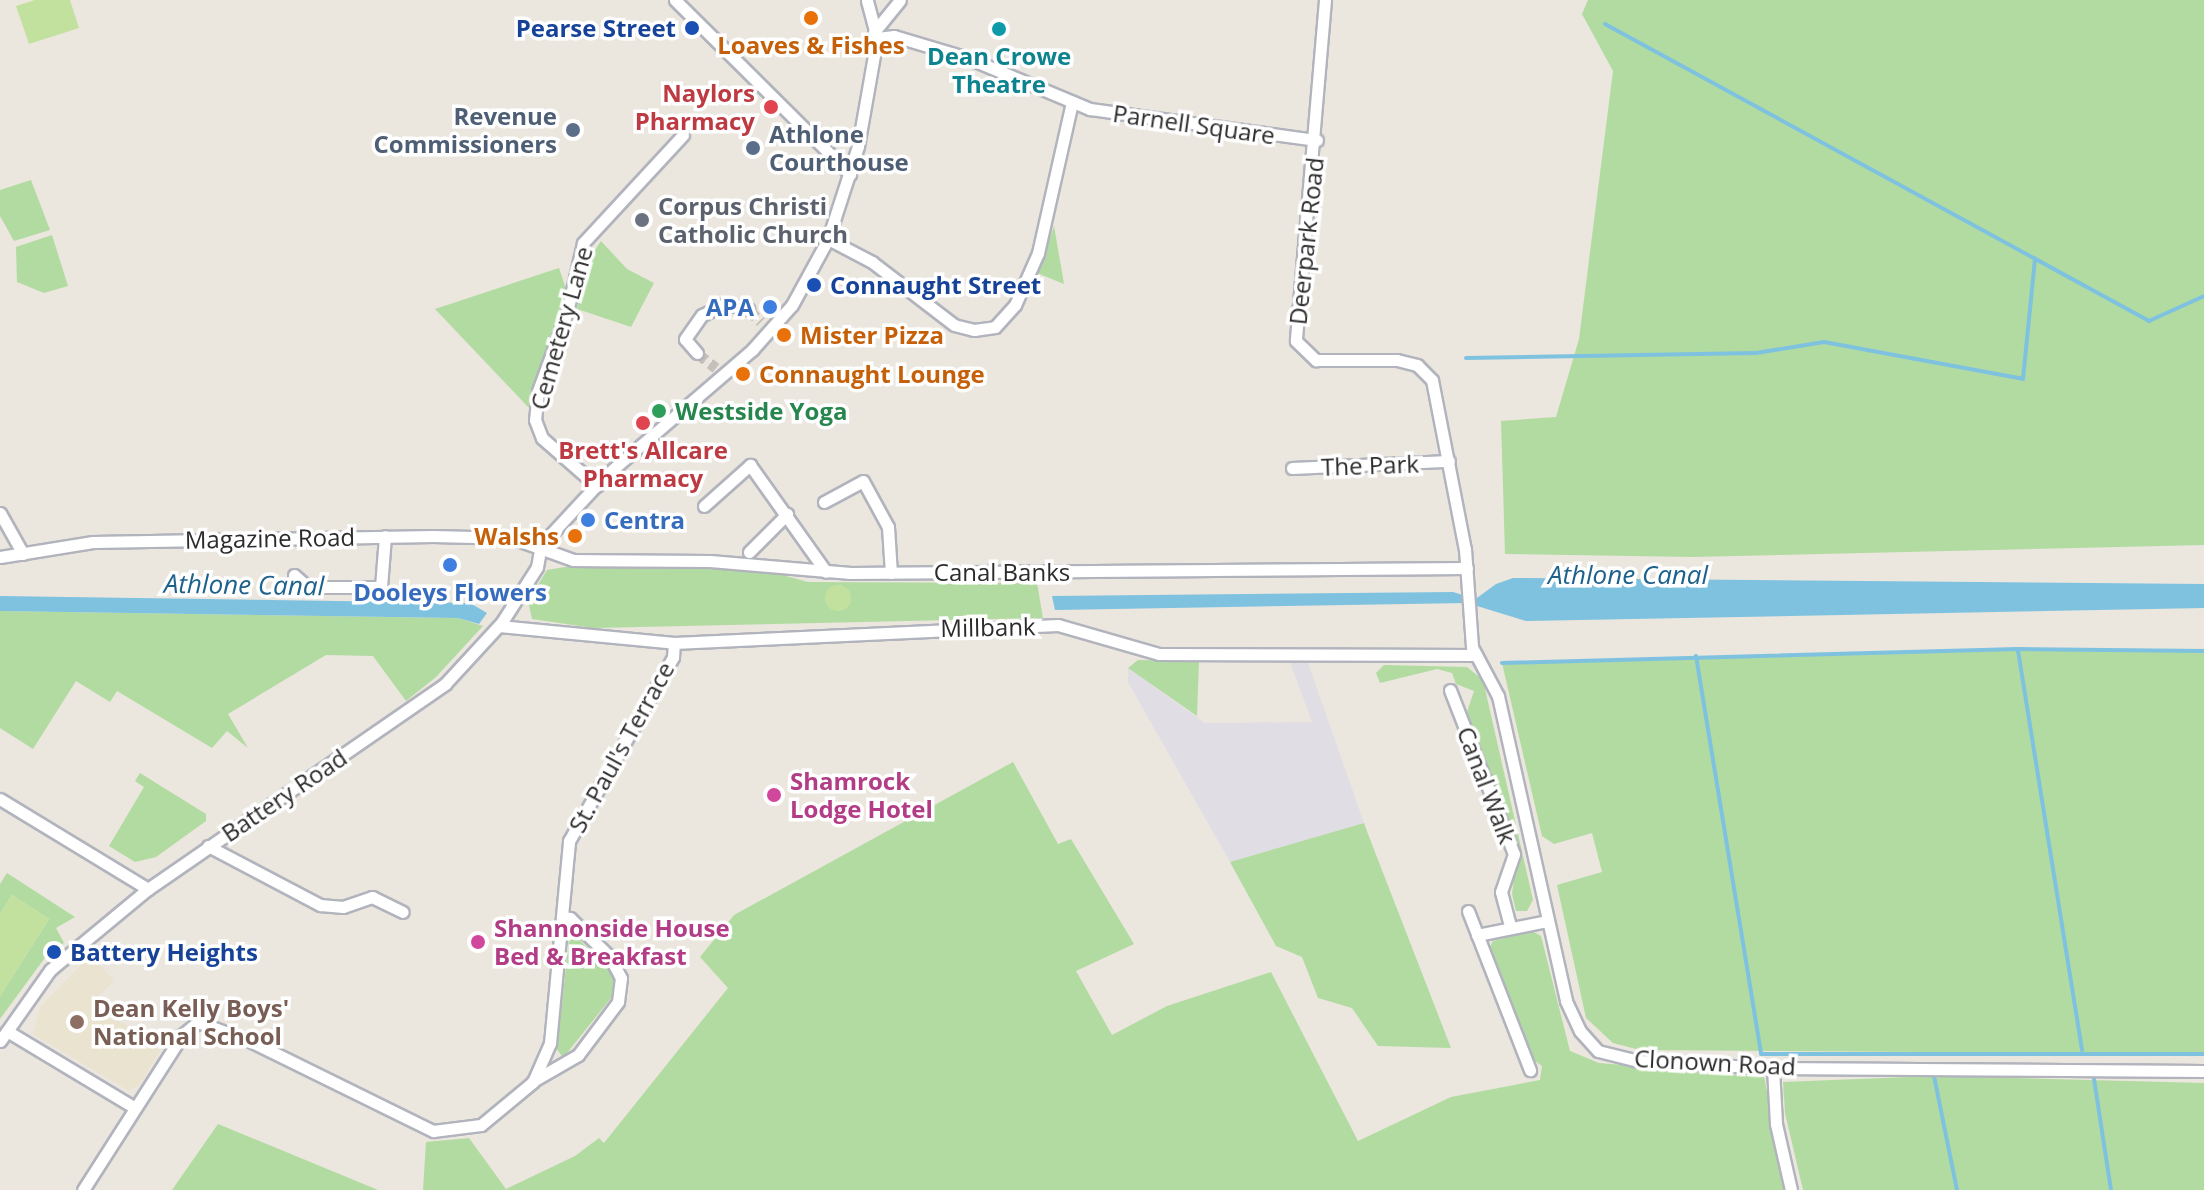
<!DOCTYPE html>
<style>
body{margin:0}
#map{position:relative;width:2204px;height:1190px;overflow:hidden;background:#ebe6de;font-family:"Open Sans",sans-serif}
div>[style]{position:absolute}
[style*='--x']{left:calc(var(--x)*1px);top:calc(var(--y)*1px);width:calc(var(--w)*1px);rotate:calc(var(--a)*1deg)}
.industrial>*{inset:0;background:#e0dee4}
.education>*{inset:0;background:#eae3d0}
.green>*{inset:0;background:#b2dba1}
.pitch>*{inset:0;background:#c2e19e}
.round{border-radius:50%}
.water>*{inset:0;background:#7ec2e0}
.stream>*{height:4px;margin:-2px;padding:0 2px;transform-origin:2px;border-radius:2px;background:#7ec2e0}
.street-tunnel>*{height:11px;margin-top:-5.5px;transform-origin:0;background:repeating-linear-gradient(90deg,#c5c1ba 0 11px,transparent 0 16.5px)}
.roads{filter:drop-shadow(2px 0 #b2b4bd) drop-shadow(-2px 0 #b2b4bd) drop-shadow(0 2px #b2b4bd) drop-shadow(0 -2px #b2b4bd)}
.street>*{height:11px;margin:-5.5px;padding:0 5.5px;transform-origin:5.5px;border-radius:5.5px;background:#fff}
.dots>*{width:22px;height:22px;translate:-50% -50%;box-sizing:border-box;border:4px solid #fff;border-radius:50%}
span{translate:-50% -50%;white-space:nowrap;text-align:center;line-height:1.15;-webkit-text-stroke:7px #fff;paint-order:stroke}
.transit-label{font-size:24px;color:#164399;font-weight:700}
.right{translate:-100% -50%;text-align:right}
.left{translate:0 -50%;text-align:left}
.food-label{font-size:24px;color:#c56008;font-weight:700}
.culture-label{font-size:24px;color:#0d838f;font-weight:700}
.health-label{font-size:24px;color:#be3a42;font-weight:700}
.service-label{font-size:24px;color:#4e5e75;font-weight:700}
.street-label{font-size:24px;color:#2b2b2b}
.worship-label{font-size:24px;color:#5b616d;font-weight:700}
.shop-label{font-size:24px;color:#366cbe;font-weight:700}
.leisure-label{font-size:24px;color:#27864d;font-weight:700}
.hotel-label{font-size:24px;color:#b23c85;font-weight:700}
.education-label{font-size:24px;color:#785e54;font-weight:700}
.water-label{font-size:26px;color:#1d618c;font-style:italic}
</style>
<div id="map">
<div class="industrial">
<div style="clip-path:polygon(1290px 662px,1308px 663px,1364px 823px,1230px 862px,1128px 682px,1128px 668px,1205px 723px,1312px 722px)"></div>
</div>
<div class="education">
<div style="clip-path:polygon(91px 955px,114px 981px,95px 999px,96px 1007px,162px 1047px,140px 1084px,129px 1091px,33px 1034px,40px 1007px)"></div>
</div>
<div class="green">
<div style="clip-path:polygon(1588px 0,2204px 0,2204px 545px,1692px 557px,1505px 554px,1501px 421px,1556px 417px,1579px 339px,1613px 71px,1582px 14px)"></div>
<div style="clip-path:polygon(31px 180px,50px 230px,14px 241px,0 216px,0 190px)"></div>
<div style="clip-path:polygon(1054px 226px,1064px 284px,1037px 273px)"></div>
<div style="clip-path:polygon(52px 235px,68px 286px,44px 293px,17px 282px,16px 247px)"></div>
<div style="clip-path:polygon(601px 241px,627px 269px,654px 283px,631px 327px,577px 309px,584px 266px)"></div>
<div style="clip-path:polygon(559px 268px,567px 292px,530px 409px,435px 309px)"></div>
<div style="clip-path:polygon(evenodd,577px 565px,768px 571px,808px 582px,1037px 583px,1043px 618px,593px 628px,532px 619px,528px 601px,547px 570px,577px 565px,841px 585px,849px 591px,850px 604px,837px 611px,825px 601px,841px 585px)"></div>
<div style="clip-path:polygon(0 611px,458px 618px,483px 626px,436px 677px,406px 701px,373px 656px,326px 655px,228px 714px,248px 748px,227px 731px,212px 748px,117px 691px,110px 702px,76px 681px,33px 749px,0 728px)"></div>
<div style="clip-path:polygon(2018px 649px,2204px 651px,2204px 1054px,1640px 1050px,1613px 1043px,1586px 1018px,1557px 885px,1602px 872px,1592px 833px,1554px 844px,1542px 836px,1502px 663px)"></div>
<div style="clip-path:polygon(1138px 660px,1199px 661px,1197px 716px,1128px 668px)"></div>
<div style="clip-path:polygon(1384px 665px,1467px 667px,1483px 680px,1533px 900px,1527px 911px,1516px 911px,1512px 894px,1518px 847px,1467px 712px,1474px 691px,1456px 684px,1452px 673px,1437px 669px,1380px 683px,1376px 673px)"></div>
<div style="clip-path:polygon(1013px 762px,1058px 844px,1071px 839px,1134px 944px,1076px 971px,1112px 1035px,1167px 1006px,1271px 972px,1358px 1141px,1451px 1097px,1540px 1080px,1542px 1066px,1531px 1058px,1489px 949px,1493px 941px,1532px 931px,1541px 936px,1570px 1051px,1599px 1063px,1764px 1077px,1788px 1190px,423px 1190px,426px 1142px,469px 1138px,506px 1189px,575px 1156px,599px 1138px,604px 1143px,728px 988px,700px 957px,734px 915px)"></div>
<div style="clip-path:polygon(140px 773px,206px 814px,206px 821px,156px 857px,135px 862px,109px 846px,144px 787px,135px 781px)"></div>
<div style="clip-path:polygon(1364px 823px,1368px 834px,1451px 1048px,1378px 1046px,1352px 1008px,1318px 998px,1302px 957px,1276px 946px,1230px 862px)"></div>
<div style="clip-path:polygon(7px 873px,75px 917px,56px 928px,64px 943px,44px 959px,0 1019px,0 996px,49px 919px,12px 895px,0 914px,0 884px)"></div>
<div style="clip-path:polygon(576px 936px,614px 976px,615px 993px,563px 1058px,557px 1049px,569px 939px)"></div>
<div style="clip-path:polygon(1934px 1076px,2204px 1083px,2204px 1190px,1803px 1190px,1785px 1113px,1783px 1082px)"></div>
<div style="clip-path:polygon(218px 1124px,378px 1190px,172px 1190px)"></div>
</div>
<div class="pitch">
<div style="clip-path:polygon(35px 0,70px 0,79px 28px,29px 44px,16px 6px)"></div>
<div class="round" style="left:825px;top:585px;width:26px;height:26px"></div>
<div style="clip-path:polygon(12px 895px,49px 919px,0 996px,0 914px)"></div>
</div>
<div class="water">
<div style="clip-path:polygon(1513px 578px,2204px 584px,2204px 608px,1526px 621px,1477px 606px,1477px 598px,1496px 584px)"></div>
<div style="clip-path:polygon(1453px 592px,1466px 596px,1467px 603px,1055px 610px,1052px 596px)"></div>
<div style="clip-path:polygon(0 596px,470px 603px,487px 613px,479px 624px,458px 618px,0 611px)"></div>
</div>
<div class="stream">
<div style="--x:1605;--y:24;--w:620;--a:28.63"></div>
<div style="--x:2149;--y:321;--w:60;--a:-24.4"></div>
<div style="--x:1466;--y:358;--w:290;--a:-1"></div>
<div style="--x:1756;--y:353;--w:69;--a:-9.2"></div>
<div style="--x:1824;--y:342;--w:202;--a:10.5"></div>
<div style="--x:2023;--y:379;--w:121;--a:-84.3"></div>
<div style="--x:1696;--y:656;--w:403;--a:80.7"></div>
<div style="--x:1761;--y:1054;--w:443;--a:0"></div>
<div style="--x:1502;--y:663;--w:516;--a:-1.55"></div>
<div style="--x:2082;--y:1050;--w:406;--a:-99.1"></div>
<div style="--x:2018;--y:649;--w:186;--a:0.6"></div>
<div style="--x:1934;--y:1076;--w:116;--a:78.6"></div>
<div style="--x:2094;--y:1079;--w:112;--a:81.3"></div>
</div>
<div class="street-tunnel">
<div style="--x:748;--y:309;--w:18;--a:45"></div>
<div style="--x:697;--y:353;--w:24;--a:38"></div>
</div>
<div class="roads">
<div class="street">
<div style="--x:675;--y:0;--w:247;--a:44.8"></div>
<div style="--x:1325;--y:0;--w:342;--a:94.9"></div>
<div style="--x:1296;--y:341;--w:28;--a:44"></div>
<div style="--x:1316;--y:360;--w:81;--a:0"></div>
<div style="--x:1397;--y:360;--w:21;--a:14"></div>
<div style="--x:1417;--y:365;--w:21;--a:45"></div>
<div style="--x:1432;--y:380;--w:172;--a:79"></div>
<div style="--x:1465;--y:549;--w:98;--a:85.9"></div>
<div style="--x:1472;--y:647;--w:55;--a:62"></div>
<div style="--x:1498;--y:696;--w:312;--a:77.4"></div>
<div style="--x:1566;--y:1001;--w:33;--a:65"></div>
<div style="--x:1580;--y:1031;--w:27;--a:48"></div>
<div style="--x:1598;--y:1051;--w:41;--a:14"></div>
<div style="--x:1638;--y:1061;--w:135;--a:3"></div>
<div style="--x:1773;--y:1068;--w:431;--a:0.4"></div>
<div style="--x:874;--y:32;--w:41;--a:-50.9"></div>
<div style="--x:877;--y:38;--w:17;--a:-7"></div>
<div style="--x:894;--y:36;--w:77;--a:16.6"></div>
<div style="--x:968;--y:58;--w:132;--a:22.7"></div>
<div style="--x:1090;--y:109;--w:229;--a:7.8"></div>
<div style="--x:828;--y:239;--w:50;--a:27.6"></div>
<div style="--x:872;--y:262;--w:103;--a:37.5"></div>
<div style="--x:954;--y:325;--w:21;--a:14"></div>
<div style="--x:974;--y:330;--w:21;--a:-8"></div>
<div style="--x:995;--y:327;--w:30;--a:-48"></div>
<div style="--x:1015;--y:305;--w:57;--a:-66.1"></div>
<div style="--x:1038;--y:253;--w:155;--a:-77.3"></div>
<div style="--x:697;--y:353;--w:18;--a:-131"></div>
<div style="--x:685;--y:339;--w:29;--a:-55"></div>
<div style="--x:702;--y:315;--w:26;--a:-25"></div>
<div style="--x:726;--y:304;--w:23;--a:13"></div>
<div style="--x:1292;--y:468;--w:157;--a:-2.6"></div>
<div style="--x:597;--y:486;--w:73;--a:-138.9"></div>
<div style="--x:542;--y:438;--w:19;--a:-111"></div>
<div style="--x:535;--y:420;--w:29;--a:-84"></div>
<div style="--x:538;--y:391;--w:84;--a:-69.8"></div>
<div style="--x:567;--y:312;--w:71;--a:-76.9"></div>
<div style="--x:583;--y:243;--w:147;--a:-47.2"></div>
<div style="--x:824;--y:502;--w:44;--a:-28.3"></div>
<div style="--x:863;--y:481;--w:52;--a:61.5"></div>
<div style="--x:888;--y:527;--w:46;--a:86.3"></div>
<div style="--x:704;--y:506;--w:62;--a:-41.7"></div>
<div style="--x:750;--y:465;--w:131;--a:54.6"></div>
<div style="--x:0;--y:513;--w:47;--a:60.7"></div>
<div style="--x:541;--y:545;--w:94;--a:-47.2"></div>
<div style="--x:605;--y:476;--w:194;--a:-40.6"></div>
<div style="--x:752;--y:350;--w:60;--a:-48.4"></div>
<div style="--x:792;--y:305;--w:75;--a:-61.4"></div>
<div style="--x:828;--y:239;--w:98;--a:-72.1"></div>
<div style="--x:858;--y:146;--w:110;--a:-80"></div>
<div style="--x:877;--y:38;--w:39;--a:-105"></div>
<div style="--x:749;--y:552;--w:54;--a:-45"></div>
<div style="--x:0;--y:557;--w:94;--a:-9.2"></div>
<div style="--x:93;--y:542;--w:340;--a:-1"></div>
<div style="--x:433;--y:536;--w:79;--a:1.5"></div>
<div style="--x:512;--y:538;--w:65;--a:19.8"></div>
<div style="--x:573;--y:560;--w:137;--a:0.4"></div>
<div style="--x:710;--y:561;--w:141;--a:4.9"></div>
<div style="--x:850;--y:573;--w:617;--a:-0.46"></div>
<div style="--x:294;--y:575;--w:18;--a:41"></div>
<div style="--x:308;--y:587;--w:73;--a:0"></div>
<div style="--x:381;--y:587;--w:51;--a:-85.5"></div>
<div style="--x:499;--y:626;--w:176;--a:5.5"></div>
<div style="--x:674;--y:643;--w:384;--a:-2.7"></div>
<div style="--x:1058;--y:625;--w:105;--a:16"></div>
<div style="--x:1159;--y:654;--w:317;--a:0.2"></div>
<div style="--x:1450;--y:690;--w:176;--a:68.7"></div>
<div style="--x:1514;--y:854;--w:40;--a:108.9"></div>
<div style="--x:1501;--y:892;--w:35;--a:75"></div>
<div style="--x:0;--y:799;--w:173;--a:31.3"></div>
<div style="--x:208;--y:846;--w:127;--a:27.8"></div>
<div style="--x:320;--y:905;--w:23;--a:5"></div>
<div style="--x:343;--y:907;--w:31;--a:-19"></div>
<div style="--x:372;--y:897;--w:34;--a:26"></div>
<div style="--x:1468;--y:911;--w:171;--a:68.7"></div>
<div style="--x:1477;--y:935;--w:71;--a:-11.3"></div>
<div style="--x:7;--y:1031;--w:149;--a:31"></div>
<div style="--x:0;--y:1041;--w:87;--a:-54.8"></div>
<div style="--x:50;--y:970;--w:127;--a:-39.6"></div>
<div style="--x:148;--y:889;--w:361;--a:-34.6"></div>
<div style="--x:445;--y:684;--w:84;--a:-47.4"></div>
<div style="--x:502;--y:622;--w:65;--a:-57.5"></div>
<div style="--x:537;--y:567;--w:22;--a:-80"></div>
<div style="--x:1773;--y:1068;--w:56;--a:86.9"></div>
<div style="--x:1776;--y:1124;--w:68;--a:77.2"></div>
<div style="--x:533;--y:1081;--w:52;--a:-30"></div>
<div style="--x:578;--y:1055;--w:66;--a:-53"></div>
<div style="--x:618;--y:1002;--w:24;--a:-83"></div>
<div style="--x:621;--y:978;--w:24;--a:-118"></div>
<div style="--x:610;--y:957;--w:56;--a:-135.7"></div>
<div style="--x:570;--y:918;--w:8;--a:-173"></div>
<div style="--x:83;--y:1190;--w:184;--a:-57.4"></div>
<div style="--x:182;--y:1035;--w:21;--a:-39"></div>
<div style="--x:198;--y:1022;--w:58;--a:20.3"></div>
<div style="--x:252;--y:1042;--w:202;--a:26.2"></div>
<div style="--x:433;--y:1131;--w:48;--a:-7.1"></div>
<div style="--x:481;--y:1125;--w:67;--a:-39.6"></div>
<div style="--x:533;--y:1082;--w:43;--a:-66.4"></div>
<div style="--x:550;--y:1043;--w:203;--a:-84.6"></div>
<div style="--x:569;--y:841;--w:211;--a:-60.5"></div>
<div style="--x:673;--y:657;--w:14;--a:-86"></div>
</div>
</div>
<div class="dots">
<div style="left:811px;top:18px;background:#e8710a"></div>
<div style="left:692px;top:28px;background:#1a4fb4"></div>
<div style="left:999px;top:29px;background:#0f9aa8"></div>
<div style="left:771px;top:107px;background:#e0444e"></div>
<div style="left:573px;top:130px;background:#5c6f8a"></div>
<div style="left:753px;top:148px;background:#5c6f8a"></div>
<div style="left:642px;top:220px;background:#6b7280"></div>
<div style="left:814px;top:285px;background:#1a4fb4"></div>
<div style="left:770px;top:307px;background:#3f7fe0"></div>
<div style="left:784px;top:335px;background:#e8710a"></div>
<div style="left:743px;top:374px;background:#e8710a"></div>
<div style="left:659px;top:411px;background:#2e9e5b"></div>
<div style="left:643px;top:423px;background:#e0444e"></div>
<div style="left:588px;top:520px;background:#3f7fe0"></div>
<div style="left:575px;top:536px;background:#e8710a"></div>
<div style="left:450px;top:565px;background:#3f7fe0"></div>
<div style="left:774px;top:795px;background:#d1479c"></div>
<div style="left:478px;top:942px;background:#d1479c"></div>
<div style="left:54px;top:952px;background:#1a4fb4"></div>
<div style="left:77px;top:1022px;background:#8d6e63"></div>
</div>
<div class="transit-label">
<span class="right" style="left:676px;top:28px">Pearse Street</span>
<span class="left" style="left:830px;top:285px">Connaught Street</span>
<span class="left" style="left:70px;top:952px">Battery Heights</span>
</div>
<div class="food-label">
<span style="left:811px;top:45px">Loaves &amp; Fishes</span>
<span class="left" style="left:800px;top:335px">Mister Pizza</span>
<span class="left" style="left:759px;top:374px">Connaught Lounge</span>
<span class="right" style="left:559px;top:536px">Walshs</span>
</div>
<div class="culture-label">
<span style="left:999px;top:70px">Dean Crowe<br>Theatre</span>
</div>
<div class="health-label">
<span class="right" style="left:755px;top:107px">Naylors<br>Pharmacy</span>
<span style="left:643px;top:464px">Brett's Allcare<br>Pharmacy</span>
</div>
<div class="service-label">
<span class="right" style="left:557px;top:130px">Revenue<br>Commissioners</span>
<span class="left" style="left:769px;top:148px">Athlone<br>Courthouse</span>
</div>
<div class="street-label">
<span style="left:1194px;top:124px;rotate:8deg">Parnell Square</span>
<span style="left:1306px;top:241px;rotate:-84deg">Deerpark Road</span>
<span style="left:561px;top:328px;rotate:-74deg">Cemetery Lane</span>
<span style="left:1370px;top:465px;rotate:-2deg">The Park</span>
<span style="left:270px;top:538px;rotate:-1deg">Magazine Road</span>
<span style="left:1002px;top:572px">Canal Banks</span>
<span style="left:988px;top:627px;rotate:-1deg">Millbank</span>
<span style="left:621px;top:747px;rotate:-61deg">St. Paul's Terrace</span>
<span style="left:1487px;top:785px;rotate:69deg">Canal Walk</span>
<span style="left:284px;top:795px;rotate:-34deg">Battery Road</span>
<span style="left:1715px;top:1062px;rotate:3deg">Clonown Road</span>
</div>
<div class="worship-label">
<span class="left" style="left:658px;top:220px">Corpus Christi<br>Catholic Church</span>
</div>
<div class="shop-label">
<span class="right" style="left:754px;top:307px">APA</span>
<span class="left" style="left:604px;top:520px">Centra</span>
<span style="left:450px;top:592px">Dooleys Flowers</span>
</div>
<div class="leisure-label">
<span class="left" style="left:675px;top:411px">Westside Yoga</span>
</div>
<div class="hotel-label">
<span class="left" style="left:790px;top:795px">Shamrock<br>Lodge Hotel</span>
<span class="left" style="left:494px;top:942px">Shannonside House<br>Bed &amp; Breakfast</span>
</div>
<div class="education-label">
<span class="left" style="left:93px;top:1022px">Dean Kelly Boys'<br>National School</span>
</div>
<div class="water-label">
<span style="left:1628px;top:575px">Athlone Canal</span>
<span style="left:244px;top:585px;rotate:1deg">Athlone Canal</span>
</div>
</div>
